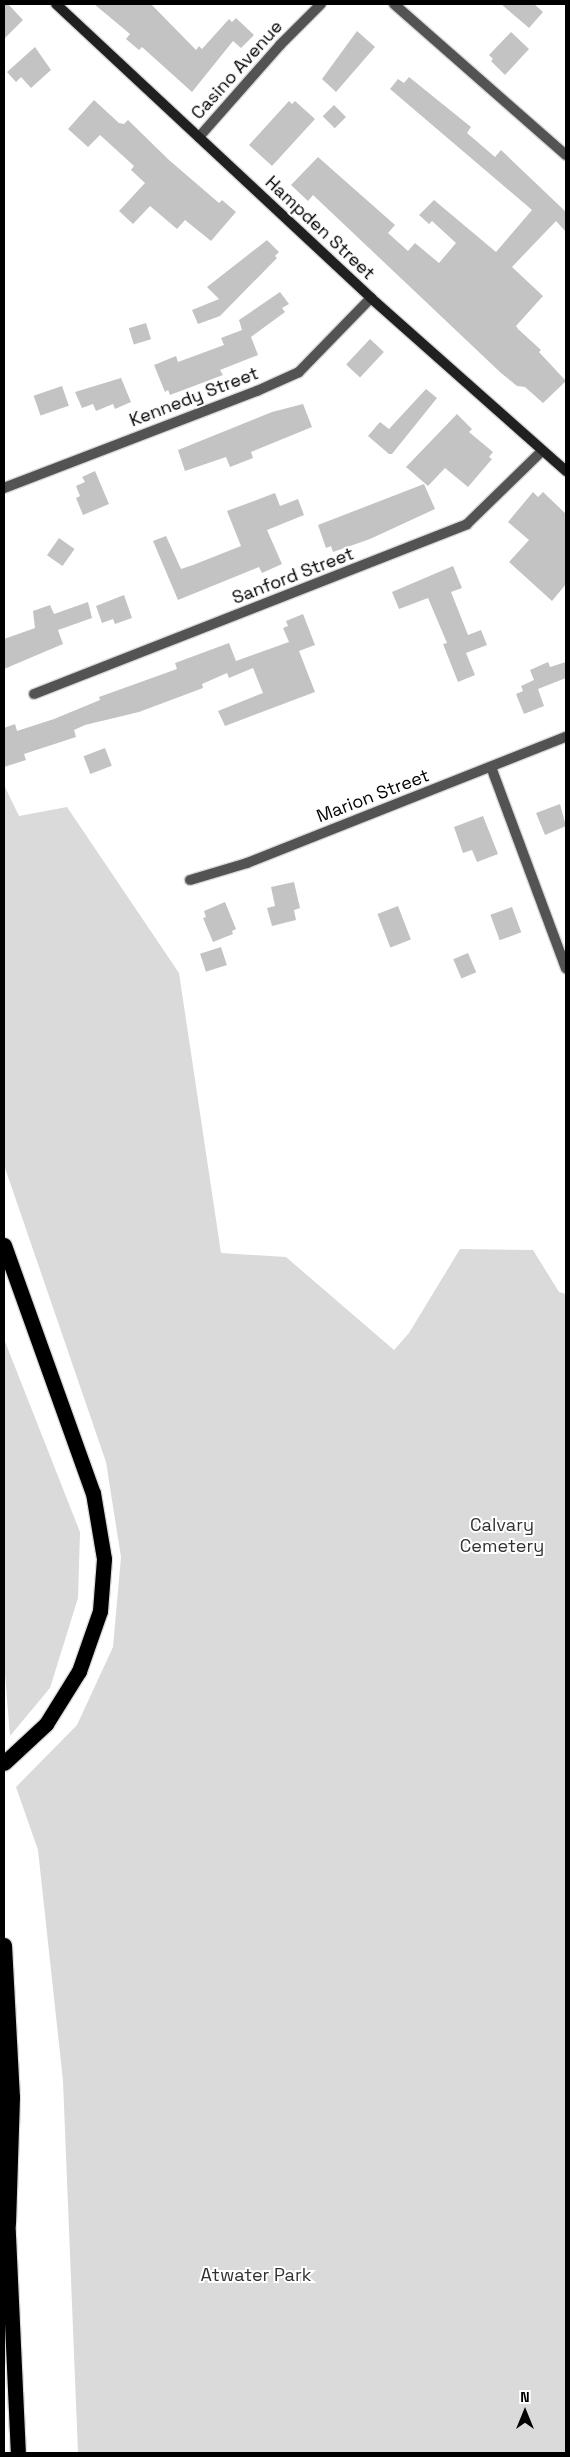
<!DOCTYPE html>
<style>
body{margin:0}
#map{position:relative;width:570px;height:2457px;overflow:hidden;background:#fff;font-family:"Space Grotesk",sans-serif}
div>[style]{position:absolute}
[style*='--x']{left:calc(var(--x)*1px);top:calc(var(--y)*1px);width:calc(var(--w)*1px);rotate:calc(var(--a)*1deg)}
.green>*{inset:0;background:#dadada}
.building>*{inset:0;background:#c3c3c3;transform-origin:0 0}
.roads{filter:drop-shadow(1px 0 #dbdbdb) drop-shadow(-1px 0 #dbdbdb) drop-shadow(0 1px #dbdbdb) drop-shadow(0 -1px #dbdbdb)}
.street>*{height:10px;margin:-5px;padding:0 5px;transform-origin:5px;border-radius:5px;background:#535353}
.secondary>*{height:10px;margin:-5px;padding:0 5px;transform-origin:5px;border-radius:5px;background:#202020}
.highway>*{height:15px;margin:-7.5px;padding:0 7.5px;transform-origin:7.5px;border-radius:7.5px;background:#000}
span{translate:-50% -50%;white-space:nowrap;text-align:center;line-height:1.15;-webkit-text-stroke:4px #fff;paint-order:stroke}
.street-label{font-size:18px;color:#000}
.park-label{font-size:18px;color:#313131}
.frame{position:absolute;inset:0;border:5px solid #000;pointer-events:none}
.north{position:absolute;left:500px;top:2387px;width:50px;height:50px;-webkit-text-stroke:4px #fff;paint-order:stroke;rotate:0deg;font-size:14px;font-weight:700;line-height:20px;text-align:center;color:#000}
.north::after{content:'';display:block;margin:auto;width:18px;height:22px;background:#000;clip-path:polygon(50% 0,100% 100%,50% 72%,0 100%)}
</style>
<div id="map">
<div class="green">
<div style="clip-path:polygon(4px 785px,19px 816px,67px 807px,179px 973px,221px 1253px,286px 1257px,394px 1350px,409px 1333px,460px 1249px,533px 1250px,559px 1292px,566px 1294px,566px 2453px,78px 2453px,63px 2081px,38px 1850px,16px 1787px,77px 1725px,113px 1647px,121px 1557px,106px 1462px,4px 1165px)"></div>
<div style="clip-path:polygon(4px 1339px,80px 1532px,78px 1598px,50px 1688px,10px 1736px,4px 1661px)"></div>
</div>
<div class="building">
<div style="clip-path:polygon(4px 4px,8px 4px,23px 20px,4px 39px)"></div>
<div style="clip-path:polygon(94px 4px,151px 4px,196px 50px,199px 46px,202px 49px,229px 19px,232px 22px,236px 18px,254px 35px,241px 48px,233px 41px,192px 92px,142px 47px,139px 50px,126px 39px,130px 34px)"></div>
<div style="clip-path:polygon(501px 4px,534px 4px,543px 12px,529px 28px)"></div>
<div style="clip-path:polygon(357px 31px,375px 47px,336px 92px,322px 79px)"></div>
<div style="clip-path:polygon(511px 32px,529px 49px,505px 75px,491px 61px,493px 59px,489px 55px)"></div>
<div style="clip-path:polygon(35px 47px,51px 70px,31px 88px,21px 77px,16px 82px,7px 72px)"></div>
<div style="clip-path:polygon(409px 77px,471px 127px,467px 133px,495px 157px,501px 150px,566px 212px,566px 232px,556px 221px,512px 267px,543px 296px,516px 326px,518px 329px,541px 350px,539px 352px,566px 381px,543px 403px,525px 387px,517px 386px,501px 373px,313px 195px,308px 201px,291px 185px,318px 157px,395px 225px,388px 233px,408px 251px,415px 243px,439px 263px,456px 243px,432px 221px,429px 224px,419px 215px,434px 200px,496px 252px,532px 210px,390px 89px,398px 79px,404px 83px)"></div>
<div style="clip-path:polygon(94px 100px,119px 123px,124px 124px,128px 120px,169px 160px,219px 203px,222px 200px,236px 212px,211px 241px,185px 220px,177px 229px,150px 206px,133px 224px,119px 211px,145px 183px,131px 170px,134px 166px,100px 135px,88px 147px,68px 129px)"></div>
<div style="clip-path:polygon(289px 101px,292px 104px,295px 101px,315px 119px,272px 166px,249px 145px)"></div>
<div style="left:334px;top:105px;width:17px;height:16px;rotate:45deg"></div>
<div style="clip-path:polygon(267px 240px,279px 252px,275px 256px,277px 258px,220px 316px,198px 324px,192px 310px,219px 299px,207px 287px)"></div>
<div style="clip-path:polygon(280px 292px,289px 304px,282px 308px,285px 312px,251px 337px,258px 355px,220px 370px,223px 375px,170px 395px,168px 390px,165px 392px,154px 365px,176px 356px,178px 362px,224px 345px,221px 338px,242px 330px,239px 320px)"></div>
<div style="left:146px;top:323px;width:17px;height:18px;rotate:73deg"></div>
<div style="left:370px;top:339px;width:19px;height:35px;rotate:43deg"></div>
<div style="clip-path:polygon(121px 378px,131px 402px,115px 409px,113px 404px,96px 411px,93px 404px,82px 408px,75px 392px)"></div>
<div style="left:62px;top:386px;width:21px;height:30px;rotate:71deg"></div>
<div style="clip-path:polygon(426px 389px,437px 398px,392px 454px,389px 454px,368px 436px,380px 422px,389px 429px)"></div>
<div style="clip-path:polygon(303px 404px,312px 427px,251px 452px,253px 458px,230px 467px,226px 457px,185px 471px,178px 450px,272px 412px)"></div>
<div style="clip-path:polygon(457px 414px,472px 429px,469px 432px,493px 452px,489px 457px,492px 459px,468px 487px,445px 468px,428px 486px,406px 467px)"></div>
<div style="clip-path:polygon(95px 471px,109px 504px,83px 515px,76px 498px,80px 496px,76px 486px,85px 482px,82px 477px)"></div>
<div style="clip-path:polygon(424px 484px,435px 509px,370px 539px,333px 552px,331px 546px,326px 548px,318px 525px)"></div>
<div style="clip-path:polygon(533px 492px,538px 497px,543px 492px,566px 514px,566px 584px,552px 601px,509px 562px,529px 540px,508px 522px)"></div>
<div style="clip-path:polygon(275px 493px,280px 506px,298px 499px,304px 515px,267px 530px,282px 564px,262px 573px,259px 567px,178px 600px,153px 541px,166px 536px,181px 569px,193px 565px,241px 546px,227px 511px)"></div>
<div style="left:59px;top:538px;width:19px;height:21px;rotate:35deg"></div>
<div style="clip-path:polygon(453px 566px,462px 588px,451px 592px,468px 635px,481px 630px,487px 645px,466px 653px,475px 675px,458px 682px,443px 644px,447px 643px,428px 598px,399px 609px,392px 592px)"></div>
<div style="clip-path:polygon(124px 595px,132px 618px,115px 624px,113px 619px,102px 623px,96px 606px)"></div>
<div style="clip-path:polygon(88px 602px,92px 618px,58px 630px,63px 644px,4px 669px,4px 639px,35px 628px,33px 611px,50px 605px,54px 614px)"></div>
<div style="clip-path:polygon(303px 614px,315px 645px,299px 651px,315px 692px,225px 726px,218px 711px,263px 693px,253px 668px,229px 678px,227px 673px,202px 684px,203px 688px,139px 712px,85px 725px,74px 730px,76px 737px,24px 754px,26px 760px,4px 767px,4px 728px,15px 724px,17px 731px,54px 719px,100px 700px,99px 697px,177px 669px,175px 663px,229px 643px,236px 661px,289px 642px,283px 628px,288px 626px,286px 621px)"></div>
<div style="clip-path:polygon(548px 662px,550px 667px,566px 662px,566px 678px,538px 689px,544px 706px,524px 714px,516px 694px,523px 691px,521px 686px,534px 680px,530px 670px)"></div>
<div style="left:105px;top:748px;width:19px;height:23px;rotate:69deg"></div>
<div style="clip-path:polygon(560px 804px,566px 826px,545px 835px,536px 813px)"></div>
<div style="clip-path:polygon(483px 816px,498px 854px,477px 862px,472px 850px,463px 853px,454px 827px)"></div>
<div style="clip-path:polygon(294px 882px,300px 908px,294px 910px,296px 920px,272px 926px,267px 908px,275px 906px,271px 887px)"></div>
<div style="clip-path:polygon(225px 902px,236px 929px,232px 931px,233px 934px,213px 942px,203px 918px,206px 917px,204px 911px)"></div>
<div style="left:398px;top:906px;width:36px;height:22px;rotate:69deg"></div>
<div style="left:512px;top:907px;width:27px;height:23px;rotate:70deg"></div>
<div style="left:221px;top:947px;width:19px;height:22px;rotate:72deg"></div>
<div style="left:468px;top:953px;width:21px;height:16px;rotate:67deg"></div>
</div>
<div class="roads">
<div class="street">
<div style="--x:394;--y:4;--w:229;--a:41.3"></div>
<div style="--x:199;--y:137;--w:123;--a:-48.6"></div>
<div style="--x:280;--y:45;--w:58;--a:-45"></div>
<div style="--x:4;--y:488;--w:271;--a:-21"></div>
<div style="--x:257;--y:391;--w:46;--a:-24.3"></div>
<div style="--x:299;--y:372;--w:103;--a:-45.8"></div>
<div style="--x:34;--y:694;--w:465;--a:-21.4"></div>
<div style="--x:467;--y:524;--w:103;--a:-44.2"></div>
<div style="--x:491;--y:767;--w:215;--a:69.6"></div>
<div style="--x:190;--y:880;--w:59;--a:-16.6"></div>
<div style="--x:247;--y:863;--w:343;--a:-21.6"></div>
</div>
<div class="secondary">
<div style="--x:56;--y:4;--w:431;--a:43"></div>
<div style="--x:371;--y:298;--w:261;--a:41.6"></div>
</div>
<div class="highway">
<div style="--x:4;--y:1245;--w:263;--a:70.3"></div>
<div style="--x:93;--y:1493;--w:67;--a:80.5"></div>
<div style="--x:104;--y:1559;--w:52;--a:94.4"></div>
<div style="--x:100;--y:1611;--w:64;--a:109.3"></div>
<div style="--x:79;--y:1671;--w:62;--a:121.9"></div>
<div style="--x:46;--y:1724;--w:57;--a:137.1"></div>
<div style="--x:4;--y:1945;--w:152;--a:87"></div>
<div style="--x:12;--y:2097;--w:126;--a:91.8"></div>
<div style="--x:7;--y:2213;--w:240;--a:87.4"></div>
</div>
</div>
<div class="street-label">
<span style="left:237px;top:70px;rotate:-48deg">Casino Avenue</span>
<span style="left:320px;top:228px;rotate:43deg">Hampden Street</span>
<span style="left:194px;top:397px;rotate:-21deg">Kennedy Street</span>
<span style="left:293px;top:576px;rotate:-21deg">Sanford Street</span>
<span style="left:373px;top:796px;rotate:-21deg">Marion Street</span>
</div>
<div class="park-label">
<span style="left:502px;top:1536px">Calvary<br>Cemetery</span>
<span style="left:256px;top:2275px">Atwater Park</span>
</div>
<div class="frame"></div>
<div class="north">N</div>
</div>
